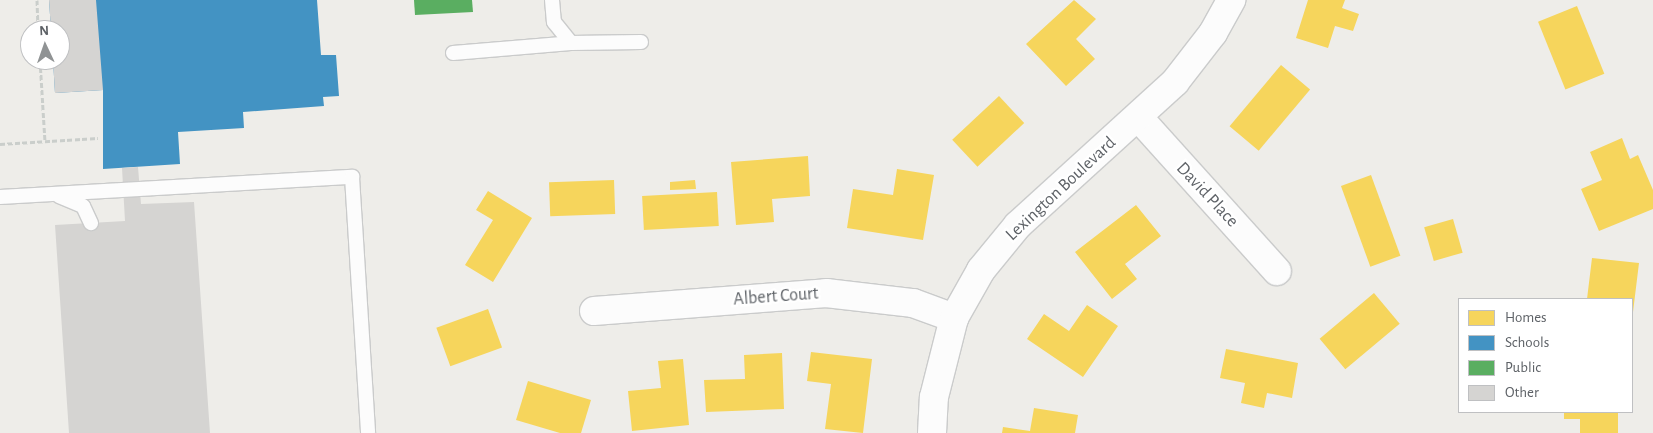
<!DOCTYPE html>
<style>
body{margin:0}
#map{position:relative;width:1653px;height:433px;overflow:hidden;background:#eeede9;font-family:"Alegreya Sans",sans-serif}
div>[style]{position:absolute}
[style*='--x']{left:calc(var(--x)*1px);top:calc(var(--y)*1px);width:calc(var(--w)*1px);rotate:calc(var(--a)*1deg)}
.homes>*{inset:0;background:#f6d55c;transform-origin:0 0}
.schools>*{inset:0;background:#4393c3}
.public>*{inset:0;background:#5aae61}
.building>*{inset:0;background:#d5d4d2}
.path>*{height:3px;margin-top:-1.5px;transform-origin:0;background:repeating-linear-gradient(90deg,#cacecb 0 5px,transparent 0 7.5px)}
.roads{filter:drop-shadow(1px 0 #cacbcb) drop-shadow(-1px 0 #cacbcb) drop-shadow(0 1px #cacbcb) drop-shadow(0 -1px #cacbcb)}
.service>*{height:14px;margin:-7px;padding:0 7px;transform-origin:7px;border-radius:7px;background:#fcfcfc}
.minor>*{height:28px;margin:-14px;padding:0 14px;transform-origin:14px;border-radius:14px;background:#fcfcfc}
span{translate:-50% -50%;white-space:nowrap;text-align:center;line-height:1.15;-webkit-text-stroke:5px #fff;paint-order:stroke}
.street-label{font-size:18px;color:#5e6267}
.legend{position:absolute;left:1458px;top:298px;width:175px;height:115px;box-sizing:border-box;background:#fff;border:1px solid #bfc0c2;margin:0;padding:6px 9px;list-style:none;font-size:15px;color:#5e6267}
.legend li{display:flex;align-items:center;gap:10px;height:25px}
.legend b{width:25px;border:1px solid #bfc0c2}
.north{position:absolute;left:20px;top:20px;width:50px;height:50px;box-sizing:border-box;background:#fff;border:1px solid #bfc0c2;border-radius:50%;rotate:357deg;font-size:14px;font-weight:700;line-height:20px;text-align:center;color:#5e6267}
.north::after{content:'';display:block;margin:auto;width:18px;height:22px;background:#909394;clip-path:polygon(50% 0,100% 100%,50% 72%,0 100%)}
</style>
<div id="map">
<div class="homes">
<div style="clip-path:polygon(1074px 0,1096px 19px,1076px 39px,1095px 59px,1066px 86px,1026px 44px)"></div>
<div style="clip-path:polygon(1308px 0,1345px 0,1342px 8px,1359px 14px,1353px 31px,1335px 26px,1328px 48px,1296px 38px)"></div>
<div style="left:1577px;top:6px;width:73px;height:42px;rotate:68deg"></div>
<div style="left:1281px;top:65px;width:38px;height:80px;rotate:40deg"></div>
<div style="left:999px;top:96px;width:37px;height:64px;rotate:47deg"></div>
<div style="clip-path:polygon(1622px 138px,1630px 159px,1638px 155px,1653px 190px,1653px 209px,1599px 231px,1581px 189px,1602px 180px,1590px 152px)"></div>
<div style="clip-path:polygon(808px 156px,810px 196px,772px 199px,774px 222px,736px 225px,731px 162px)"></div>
<div style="clip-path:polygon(897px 169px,934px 175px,923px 240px,847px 228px,853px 189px,893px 195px)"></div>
<div style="left:1371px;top:175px;width:86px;height:32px;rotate:70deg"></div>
<div style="left:614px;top:180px;width:34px;height:65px;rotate:88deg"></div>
<div style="clip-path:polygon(695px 180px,696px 189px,670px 190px,670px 182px)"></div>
<div style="clip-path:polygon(488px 191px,532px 218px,493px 282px,465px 265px,493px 220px,476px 210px)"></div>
<div style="left:717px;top:192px;width:34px;height:75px;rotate:87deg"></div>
<div style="clip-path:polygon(1136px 205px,1161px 236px,1125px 264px,1137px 279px,1112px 299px,1075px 252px)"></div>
<div style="left:1453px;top:219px;width:35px;height:30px;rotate:74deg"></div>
<div style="clip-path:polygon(1592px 258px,1639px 263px,1633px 312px,1632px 299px,1587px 299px)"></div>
<div style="left:1374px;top:293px;width:40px;height:71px;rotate:50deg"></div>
<div style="clip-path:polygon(1087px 305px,1118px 326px,1083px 377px,1027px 339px,1044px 314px,1069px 331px)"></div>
<div style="left:488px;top:309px;width:41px;height:55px;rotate:70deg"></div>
<div style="clip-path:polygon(1226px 349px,1298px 363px,1292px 398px,1267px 393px,1264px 408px,1241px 403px,1245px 383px,1220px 378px)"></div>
<div style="clip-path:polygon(811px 352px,872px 359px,863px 433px,825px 429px,831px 384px,807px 381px)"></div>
<div style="clip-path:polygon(782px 353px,784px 409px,706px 412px,704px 380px,745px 379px,744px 355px)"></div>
<div style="clip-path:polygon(683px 359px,689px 425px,632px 431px,628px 391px,661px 388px,658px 361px)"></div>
<div style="clip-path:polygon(528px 381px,591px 400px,581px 433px,560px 433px,516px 420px)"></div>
<div style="clip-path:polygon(1034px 408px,1078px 415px,1075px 433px,1002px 433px,1003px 427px,1030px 431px)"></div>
<div style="clip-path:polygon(1564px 412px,1618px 412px,1618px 433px,1580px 433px,1580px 419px,1564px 419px)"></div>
</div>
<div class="schools">
<div style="clip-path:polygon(49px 0,317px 0,321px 55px,336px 55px,339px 96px,323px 97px,324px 106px,243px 112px,244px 128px,178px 132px,180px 164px,103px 169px,103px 90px,55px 93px,53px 60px,60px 60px,60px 30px,51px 30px)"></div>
</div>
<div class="public">
<div style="clip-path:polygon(414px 0,472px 0,473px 12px,415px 15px)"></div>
</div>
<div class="building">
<div style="clip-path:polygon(49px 0,96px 0,103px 90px,55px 93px,53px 60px,60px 60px,60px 30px,51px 30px)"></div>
<div style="clip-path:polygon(138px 167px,141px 204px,194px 202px,210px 433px,69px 433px,55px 225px,125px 221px,122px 168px)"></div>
</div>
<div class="path">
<div style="--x:37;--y:0;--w:30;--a:88"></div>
<div style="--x:40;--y:60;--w:82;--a:86.5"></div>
<div style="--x:0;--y:144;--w:98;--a:-3.5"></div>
</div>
<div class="roads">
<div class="service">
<div style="--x:552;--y:0;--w:22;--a:85"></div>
<div style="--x:554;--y:22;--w:27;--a:51"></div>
<div style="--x:571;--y:43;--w:70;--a:-0.8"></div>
<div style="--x:453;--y:53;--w:118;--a:-4.8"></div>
<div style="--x:59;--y:196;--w:26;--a:23"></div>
<div style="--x:83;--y:206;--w:19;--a:65"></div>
<div style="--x:0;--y:197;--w:353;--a:-3.3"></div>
<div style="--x:352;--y:177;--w:256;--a:86.4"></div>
</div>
<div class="minor">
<div style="--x:1139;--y:118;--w:206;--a:48"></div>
<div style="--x:594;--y:311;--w:233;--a:-4.4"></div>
<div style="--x:826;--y:293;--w:88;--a:6.6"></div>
<div style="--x:913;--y:303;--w:44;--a:20.1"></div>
<div style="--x:932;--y:433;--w:36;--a:-87"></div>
<div style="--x:934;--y:397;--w:81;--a:-75.8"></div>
<div style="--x:954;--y:318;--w:55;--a:-60.6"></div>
<div style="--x:981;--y:270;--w:58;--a:-50.6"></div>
<div style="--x:1018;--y:225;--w:212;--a:-42.3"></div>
<div style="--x:1175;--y:82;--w:62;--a:-52.2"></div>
<div style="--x:1213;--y:33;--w:38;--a:-61"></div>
</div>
</div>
<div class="street-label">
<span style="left:1061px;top:189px;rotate:-43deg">Lexington Boulevard</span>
<span style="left:1207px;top:195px;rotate:47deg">David Place</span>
<span style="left:776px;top:297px;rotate:-4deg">Albert Court</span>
</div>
<ul class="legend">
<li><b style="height:14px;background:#f6d55c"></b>Homes</li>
<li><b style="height:14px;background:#4393c3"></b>Schools</li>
<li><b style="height:14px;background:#5aae61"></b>Public</li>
<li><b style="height:14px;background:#d5d4d2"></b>Other</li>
</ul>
<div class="north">N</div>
</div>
